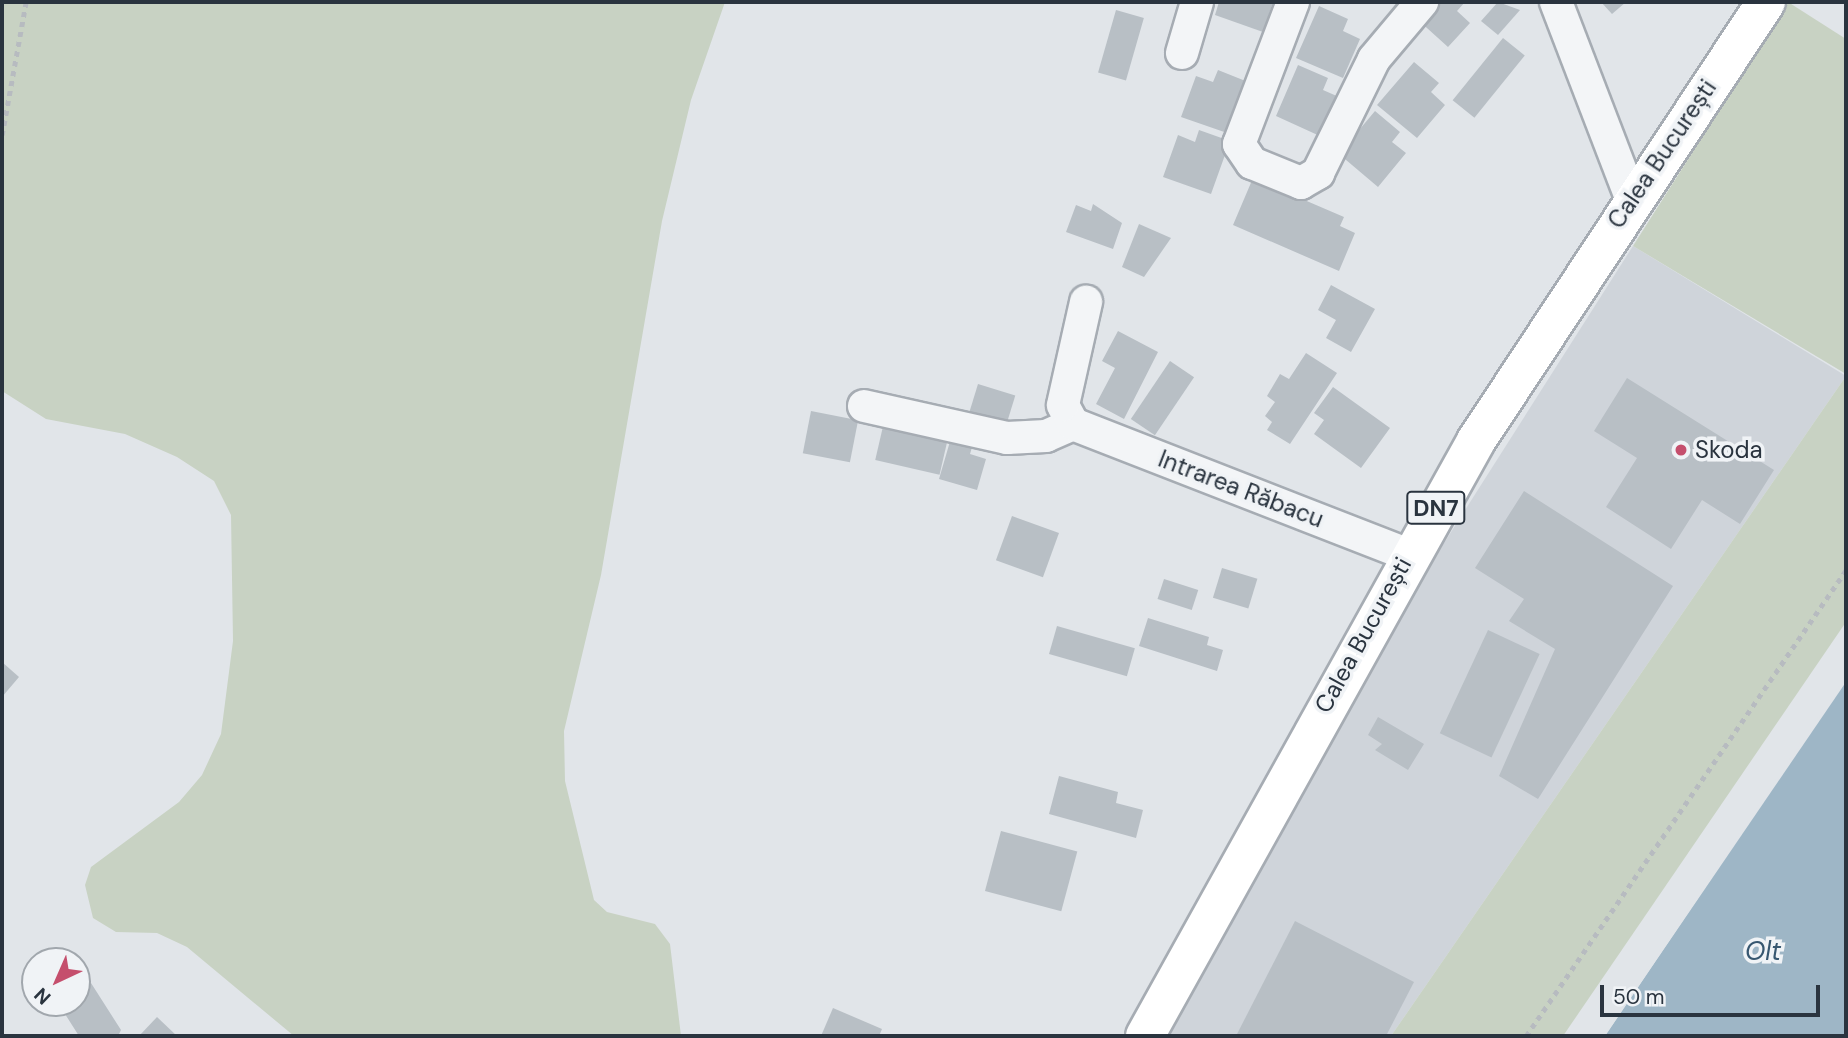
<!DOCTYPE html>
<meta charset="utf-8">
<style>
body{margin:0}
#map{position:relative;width:1848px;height:1038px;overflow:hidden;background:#e1e5e9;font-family:"DM Sans",sans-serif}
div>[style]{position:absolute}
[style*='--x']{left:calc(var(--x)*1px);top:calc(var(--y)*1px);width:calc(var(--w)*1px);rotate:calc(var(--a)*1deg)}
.built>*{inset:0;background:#cfd4da}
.green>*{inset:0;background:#c8d2c3}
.water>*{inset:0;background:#9eb6c6}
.pier>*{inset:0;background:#e1e5e9}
.building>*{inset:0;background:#b8bfc5;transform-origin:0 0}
.path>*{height:4.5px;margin-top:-2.25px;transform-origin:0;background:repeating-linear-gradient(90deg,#b7bbc0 0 5px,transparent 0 10px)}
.roads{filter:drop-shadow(2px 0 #a6acb3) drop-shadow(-2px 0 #a6acb3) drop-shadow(0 2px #a6acb3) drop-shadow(0 -2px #a6acb3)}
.minor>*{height:32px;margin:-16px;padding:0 16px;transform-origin:16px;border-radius:16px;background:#f3f5f7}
.trunk>*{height:38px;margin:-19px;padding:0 19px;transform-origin:19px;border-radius:19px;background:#fff}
.dots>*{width:19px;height:19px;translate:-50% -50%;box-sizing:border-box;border:4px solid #f0f3f6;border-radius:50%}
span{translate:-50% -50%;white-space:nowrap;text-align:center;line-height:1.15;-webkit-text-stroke:7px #f0f3f6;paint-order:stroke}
.shield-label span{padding:2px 5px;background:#f0f3f6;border:2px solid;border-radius:5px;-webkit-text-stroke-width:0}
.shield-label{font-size:23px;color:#2a343f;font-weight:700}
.street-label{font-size:24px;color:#2a343f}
.poi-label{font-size:24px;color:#2a343f}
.left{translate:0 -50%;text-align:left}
.water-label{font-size:26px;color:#375770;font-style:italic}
.frame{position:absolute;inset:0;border:4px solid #2a343f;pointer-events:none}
.north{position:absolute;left:21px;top:947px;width:70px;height:70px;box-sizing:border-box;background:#f0f3f6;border:2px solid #a1a7ad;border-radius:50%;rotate:224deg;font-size:19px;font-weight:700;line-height:28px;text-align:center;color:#2a343f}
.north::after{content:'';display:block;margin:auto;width:24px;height:32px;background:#c54f6d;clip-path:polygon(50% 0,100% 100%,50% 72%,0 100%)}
.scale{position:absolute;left:1600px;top:985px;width:220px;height:32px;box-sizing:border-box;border:4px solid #2a343f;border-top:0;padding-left:9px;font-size:21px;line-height:24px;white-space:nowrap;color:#2a343f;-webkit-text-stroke:5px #f0f3f6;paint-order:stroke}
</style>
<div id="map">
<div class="built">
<div style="clip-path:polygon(1633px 246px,1846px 376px,1391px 1036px,1162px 1036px,1432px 562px)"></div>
</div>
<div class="green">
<div style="clip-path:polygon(2px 2px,725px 2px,691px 100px,662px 221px,601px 575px,564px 731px,565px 781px,594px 900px,607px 912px,655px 924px,670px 944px,681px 1036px,294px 1036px,187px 947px,157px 933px,116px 932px,93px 918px,85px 885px,91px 867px,179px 802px,202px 775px,221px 734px,233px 641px,231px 515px,214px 481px,177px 457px,125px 434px,46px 419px,2px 391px)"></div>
<div style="clip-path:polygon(1788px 2px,1846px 39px,1846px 374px,1633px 246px)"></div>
<div style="clip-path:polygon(1846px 376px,1846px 622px,1563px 1036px,1391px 1036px)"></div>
</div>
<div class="water">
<div style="clip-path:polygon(1846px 682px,1846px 1036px,1605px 1036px,1651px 968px)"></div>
</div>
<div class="pier">
<div style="clip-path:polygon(1846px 679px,1605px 1036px,1602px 1036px,1843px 680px)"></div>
</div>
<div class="building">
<div style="clip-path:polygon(1219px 2px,1273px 2px,1263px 32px,1215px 15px)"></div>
<div style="clip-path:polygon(1433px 2px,1465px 2px,1457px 11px,1470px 23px,1448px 47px,1417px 19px)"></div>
<div style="clip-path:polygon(1498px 2px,1520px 10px,1498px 35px,1481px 21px)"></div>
<div style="clip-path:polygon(1601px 2px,1626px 2px,1612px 14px)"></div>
<div style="clip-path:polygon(1319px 6px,1348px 19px,1343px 31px,1360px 39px,1343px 78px,1296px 58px)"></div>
<div style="left:1116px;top:10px;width:29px;height:65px;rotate:16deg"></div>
<div style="left:1503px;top:38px;width:28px;height:80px;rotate:39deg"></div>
<div style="clip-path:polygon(1414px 62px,1439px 83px,1431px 92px,1445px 105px,1417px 138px,1377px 105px)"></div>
<div style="clip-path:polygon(1298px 65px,1328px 78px,1323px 90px,1339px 97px,1322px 137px,1276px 116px)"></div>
<div style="clip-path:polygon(1218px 70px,1248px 82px,1230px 134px,1181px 117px,1196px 76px,1213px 82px)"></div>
<div style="clip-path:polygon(1375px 111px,1400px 132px,1392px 142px,1406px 153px,1378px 187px,1339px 154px)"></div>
<div style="clip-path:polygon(1199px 130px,1230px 141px,1211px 194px,1163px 177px,1178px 135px,1195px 142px)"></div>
<div style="clip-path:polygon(1253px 178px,1344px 217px,1340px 226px,1355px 233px,1339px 271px,1233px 225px)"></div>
<div style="clip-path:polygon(1093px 204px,1122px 223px,1113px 249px,1066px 232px,1076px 205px,1091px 211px)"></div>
<div style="clip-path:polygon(1139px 224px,1171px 238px,1144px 277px,1122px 267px)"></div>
<div style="clip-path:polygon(1331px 285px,1375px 309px,1351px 352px,1326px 338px,1336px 320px,1318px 310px)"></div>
<div style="clip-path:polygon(1118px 331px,1158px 352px,1124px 419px,1096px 404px,1115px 368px,1102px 361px)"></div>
<div style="clip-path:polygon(1306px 353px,1337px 373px,1290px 444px,1267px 430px,1272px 422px,1265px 416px,1275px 402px,1267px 396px,1280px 374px,1289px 379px)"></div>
<div style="left:1170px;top:361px;width:29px;height:70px;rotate:34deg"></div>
<div style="clip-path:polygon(1627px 378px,1774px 470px,1740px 524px,1702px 500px,1671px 549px,1606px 507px,1637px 458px,1594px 431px)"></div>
<div style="left:978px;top:384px;width:39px;height:32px;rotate:17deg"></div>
<div style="clip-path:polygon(1333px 387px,1390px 428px,1361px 468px,1314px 434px,1324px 420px,1314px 413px)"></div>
<div style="left:811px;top:411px;width:48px;height:43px;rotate:11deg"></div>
<div style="left:884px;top:422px;width:66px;height:39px;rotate:13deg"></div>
<div style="clip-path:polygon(951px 438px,973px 444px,970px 454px,986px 459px,977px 490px,939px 479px)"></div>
<div style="clip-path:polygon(1524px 491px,1673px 586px,1538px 799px,1499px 776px,1555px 649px,1509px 621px,1524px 599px,1475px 568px)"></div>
<div style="left:1012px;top:516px;width:50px;height:47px;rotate:20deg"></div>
<div style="left:1222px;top:568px;width:37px;height:31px;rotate:17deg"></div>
<div style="left:1164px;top:579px;width:36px;height:21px;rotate:18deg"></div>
<div style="clip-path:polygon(1148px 618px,1209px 637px,1207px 645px,1223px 650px,1217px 671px,1139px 646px)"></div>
<div style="left:1057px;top:626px;width:81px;height:29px;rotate:16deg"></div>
<div style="left:1488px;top:630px;width:57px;height:114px;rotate:25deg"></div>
<div style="clip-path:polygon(2px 662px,19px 677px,2px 697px)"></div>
<div style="clip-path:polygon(1378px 717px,1424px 744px,1408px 770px,1375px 750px,1382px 744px,1368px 735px)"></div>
<div style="clip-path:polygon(1059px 776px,1118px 792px,1116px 803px,1143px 810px,1136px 838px,1049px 814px)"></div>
<div style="left:1001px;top:831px;width:79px;height:62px;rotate:15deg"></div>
<div style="clip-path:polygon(1295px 921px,1414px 982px,1386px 1036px,1236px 1036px)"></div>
<div style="clip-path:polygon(91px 983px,121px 1030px,118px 1036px,79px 1036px,58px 1003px,77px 1003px,77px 991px)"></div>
<div style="clip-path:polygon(833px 1008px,882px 1029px,879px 1036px,821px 1036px)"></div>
<div style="clip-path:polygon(157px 1017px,177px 1036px,139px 1036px)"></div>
</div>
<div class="path">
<div style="--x:2;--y:135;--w:135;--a:-79.8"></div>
<div style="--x:1526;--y:1036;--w:565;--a:-55.52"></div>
</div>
<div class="roads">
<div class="minor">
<div style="--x:1293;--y:2;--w:152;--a:110.8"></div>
<div style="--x:1239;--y:144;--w:23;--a:56"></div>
<div style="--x:1252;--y:163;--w:53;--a:22.2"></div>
<div style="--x:1301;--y:183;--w:20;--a:-30"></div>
<div style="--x:1318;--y:173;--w:127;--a:-63.8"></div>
<div style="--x:1374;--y:59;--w:75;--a:-49.9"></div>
<div style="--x:1556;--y:2;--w:209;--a:69"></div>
<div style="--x:1182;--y:53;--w:53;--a:-73.6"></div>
<div style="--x:864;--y:406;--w:147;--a:12.6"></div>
<div style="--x:1007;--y:438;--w:39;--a:-3"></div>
<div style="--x:1046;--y:436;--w:30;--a:-24"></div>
<div style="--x:1073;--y:424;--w:361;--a:21.3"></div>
<div style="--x:1073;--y:424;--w:21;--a:-118"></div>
<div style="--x:1063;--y:405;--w:106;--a:-77.4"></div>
</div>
<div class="trunk">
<div style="--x:1145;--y:1036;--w:681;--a:-60.91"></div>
<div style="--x:1476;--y:441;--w:526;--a:-56.55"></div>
</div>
</div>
<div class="dots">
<div style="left:1681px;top:450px;background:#c54f6d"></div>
</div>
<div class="shield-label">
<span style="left:1436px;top:508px">DN7</span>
</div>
<div class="street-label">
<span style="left:1662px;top:154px;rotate:-56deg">Calea București</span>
<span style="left:1241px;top:489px;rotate:21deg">Intrarea Răbacu</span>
<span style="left:1363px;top:635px;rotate:-61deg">Calea București</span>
</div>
<div class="poi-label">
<span class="left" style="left:1695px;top:450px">Skoda</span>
</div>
<div class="water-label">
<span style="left:1763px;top:952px">Olt</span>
</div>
<div class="frame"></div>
<div class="north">N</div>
<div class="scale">50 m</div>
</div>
